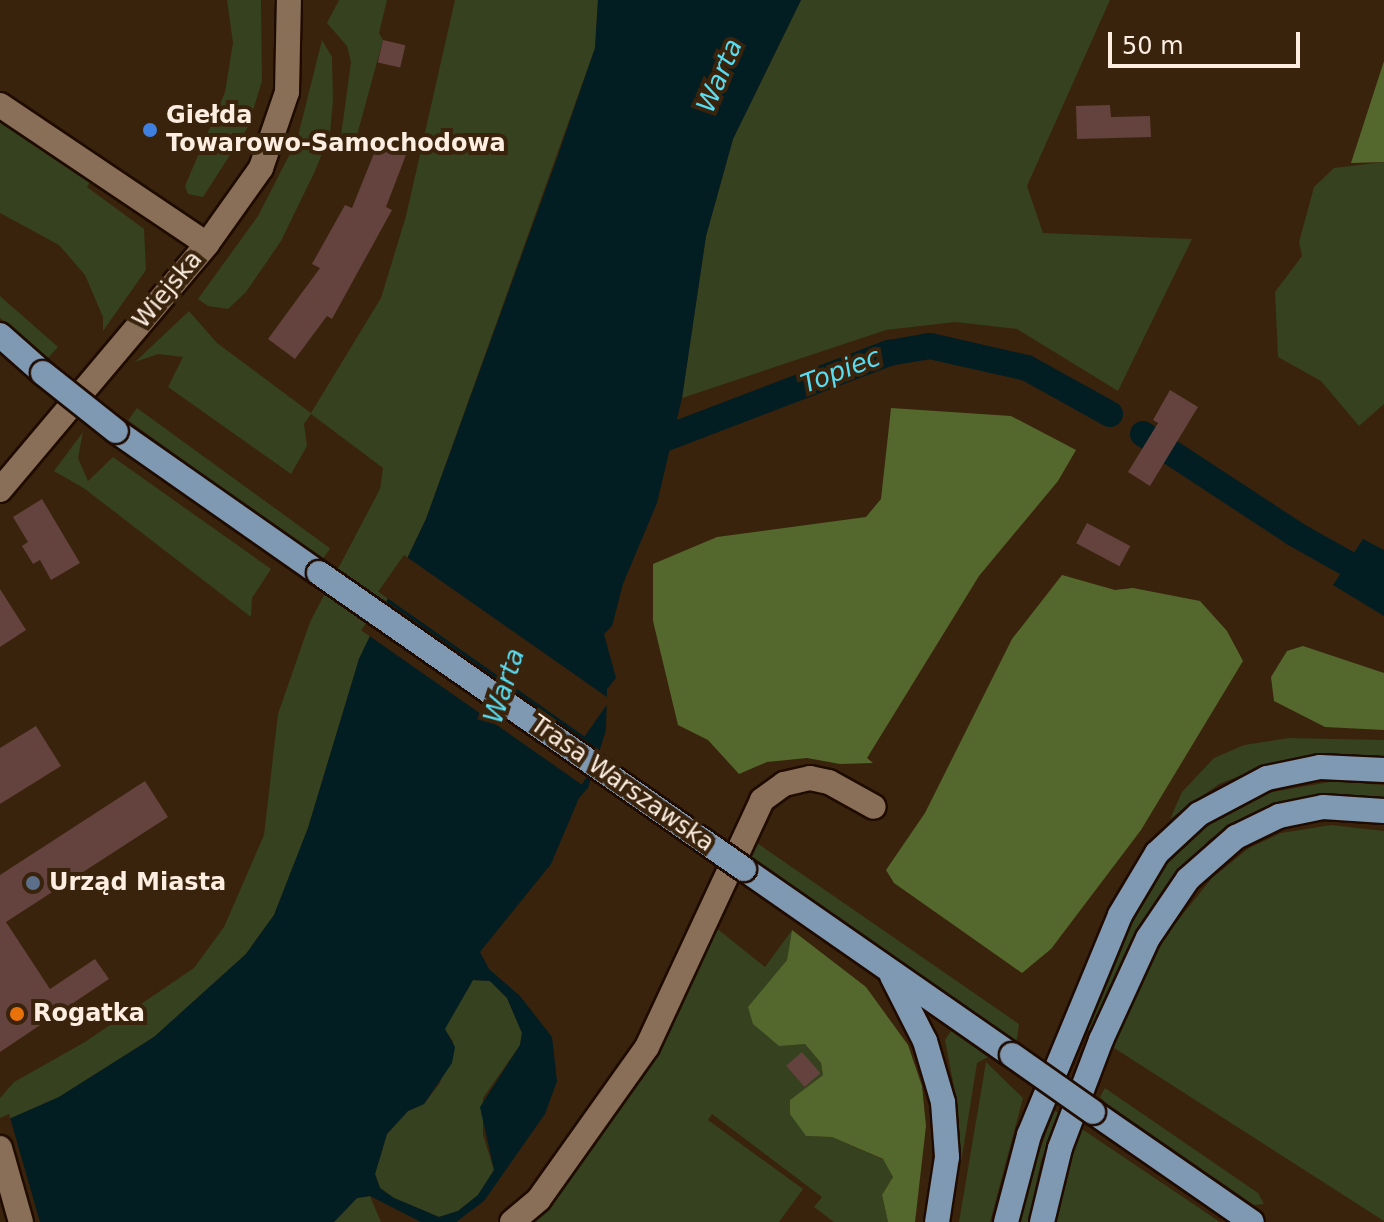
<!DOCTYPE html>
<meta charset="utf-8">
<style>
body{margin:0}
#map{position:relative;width:1384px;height:1222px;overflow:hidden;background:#39230c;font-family:"DejaVu Sans",sans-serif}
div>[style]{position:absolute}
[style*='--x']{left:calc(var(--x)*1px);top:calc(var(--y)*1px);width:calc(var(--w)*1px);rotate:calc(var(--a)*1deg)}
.green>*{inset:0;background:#35411f;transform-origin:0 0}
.forest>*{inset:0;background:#54682d}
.water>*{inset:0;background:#021e23}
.pier>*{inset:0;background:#39230c;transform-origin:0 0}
.canal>*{height:26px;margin:-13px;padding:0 13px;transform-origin:13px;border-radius:13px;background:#021e23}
.building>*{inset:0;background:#64423d;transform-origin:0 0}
.roads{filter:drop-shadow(2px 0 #1f0b00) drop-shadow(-2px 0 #1f0b00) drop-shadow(0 2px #1f0b00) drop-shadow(0 -2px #1f0b00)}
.minor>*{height:24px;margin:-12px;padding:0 12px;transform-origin:12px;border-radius:12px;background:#896f57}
.major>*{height:24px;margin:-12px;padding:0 12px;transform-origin:12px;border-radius:12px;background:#8099b3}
.bridges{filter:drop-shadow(2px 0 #1f0b00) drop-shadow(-2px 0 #1f0b00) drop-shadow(0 2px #1f0b00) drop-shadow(0 -2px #1f0b00)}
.major-bridge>*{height:24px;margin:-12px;padding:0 12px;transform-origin:12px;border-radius:12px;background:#8099b3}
.dots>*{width:22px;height:22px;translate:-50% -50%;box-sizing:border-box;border:4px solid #39230c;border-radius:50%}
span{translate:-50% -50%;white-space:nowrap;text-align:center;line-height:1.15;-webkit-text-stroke:8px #39230c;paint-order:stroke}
.poi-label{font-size:24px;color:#fdeee1;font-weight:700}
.left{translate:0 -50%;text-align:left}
.street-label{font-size:24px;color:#fdeee1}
.water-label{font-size:26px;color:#57dcf1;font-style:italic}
.scale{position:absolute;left:1108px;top:32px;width:192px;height:36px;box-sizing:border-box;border:4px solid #fdeee1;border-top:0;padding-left:10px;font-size:24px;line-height:28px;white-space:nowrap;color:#fdeee1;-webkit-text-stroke:6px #39230c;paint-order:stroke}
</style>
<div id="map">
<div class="green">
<div style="clip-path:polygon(227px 0,261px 0,262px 81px,248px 127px,203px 197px,188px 194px,185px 186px,225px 92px,233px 43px)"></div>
<div style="clip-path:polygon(339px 0,387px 0,379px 33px,383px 40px,353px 150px,347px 150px,341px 136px,351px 62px,347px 46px,327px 23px)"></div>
<div style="clip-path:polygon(455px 0,598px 0,595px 48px,426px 519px,359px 659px,308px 828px,274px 915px,246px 954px,154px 1037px,59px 1097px,0 1123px,0 1098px,14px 1082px,85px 1042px,194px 968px,224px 927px,264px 835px,278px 714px,310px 622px,380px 489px,383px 468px,311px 414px,304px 424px,307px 446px,291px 474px,168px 387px,183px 357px,158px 354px,135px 362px,189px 311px,217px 343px,311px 413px,381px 298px,406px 216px)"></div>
<div style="clip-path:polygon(801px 0,1110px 0,1027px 186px,1043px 233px,1192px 239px,1118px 391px,1017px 329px,955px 322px,886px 330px,682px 398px,706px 236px,733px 139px)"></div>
<div style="clip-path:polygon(322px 40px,332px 57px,333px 100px,330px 134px,315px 171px,281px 241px,246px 292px,228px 309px,208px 306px,198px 299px,258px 216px,297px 140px)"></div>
<div style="clip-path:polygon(0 119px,92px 179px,87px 187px,144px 229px,146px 270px,103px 331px,103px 317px,85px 275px,59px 245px,0 213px)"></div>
<div style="clip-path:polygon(1384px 162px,1384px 404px,1359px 426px,1321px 381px,1278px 357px,1275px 292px,1302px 256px,1299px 242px,1314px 187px,1334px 168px)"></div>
<div style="clip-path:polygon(0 296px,58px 347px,48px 358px,0 318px)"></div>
<div style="left:137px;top:408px;width:239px;height:15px;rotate:36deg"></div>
<div style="clip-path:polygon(83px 432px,78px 458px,88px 481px,113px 457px,271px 569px,252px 598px,251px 617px,85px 489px,54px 471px)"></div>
<div style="clip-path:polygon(1289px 738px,1384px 740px,1384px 761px,1327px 756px,1267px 765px,1219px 784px,1170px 819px,1182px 792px,1214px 758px,1244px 745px)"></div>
<div style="clip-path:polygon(1335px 781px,1384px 785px,1384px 800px,1335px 795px,1288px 801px,1248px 815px,1209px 840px,1158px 897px,1136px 933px,1093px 1034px,1086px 1029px,1133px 913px,1177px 849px,1211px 819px,1256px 795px)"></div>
<div style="clip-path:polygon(1331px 825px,1384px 831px,1384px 1221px,1111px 1046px,1166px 935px,1212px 878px,1249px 848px,1281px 833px)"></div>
<div style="clip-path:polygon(757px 843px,1019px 1024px,1017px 1039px,1013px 1041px,748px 857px)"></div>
<div style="clip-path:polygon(700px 915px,765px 967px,792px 930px,787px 960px,762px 991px,821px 1063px,823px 1075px,790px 1100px,806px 1136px,832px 1137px,884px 1160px,893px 1177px,882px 1195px,888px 1222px,834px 1222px,814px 1207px,822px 1197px,712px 1114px,708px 1120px,803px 1189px,779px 1222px,497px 1222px,537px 1187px,642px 1035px)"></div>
<div style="clip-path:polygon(473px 980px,490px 981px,507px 998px,522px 1033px,520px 1045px,483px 1098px,483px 1135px,494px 1170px,478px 1195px,458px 1211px,439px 1217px,394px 1198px,380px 1188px,375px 1174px,387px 1134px,408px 1111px,424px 1104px,440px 1083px,453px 1041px,444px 1029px)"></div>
<div style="clip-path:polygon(951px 1031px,988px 1057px,977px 1063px,961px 1163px,958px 1108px,945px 1040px)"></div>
<div style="clip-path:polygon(986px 1062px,1023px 1098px,990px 1222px,959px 1222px)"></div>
<div style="clip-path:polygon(1105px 1088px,1258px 1193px,1264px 1204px,1254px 1205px,1106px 1103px,1100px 1097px)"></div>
<div style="clip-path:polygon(1054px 1110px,1060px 1114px,1041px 1161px,1028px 1222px,1015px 1222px)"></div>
<div style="clip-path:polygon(1076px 1125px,1220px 1222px,1051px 1222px)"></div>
<div style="clip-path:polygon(370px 1196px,381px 1222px,334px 1222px,357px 1198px)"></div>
</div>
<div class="forest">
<div style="clip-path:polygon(1384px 61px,1384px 162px,1351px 163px)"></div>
<div style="clip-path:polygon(891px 408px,1011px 416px,1076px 450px,1058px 481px,979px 576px,867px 758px,873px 763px,840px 764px,807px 758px,767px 762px,739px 774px,708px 740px,678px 725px,653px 621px,653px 564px,717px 537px,866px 517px,881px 499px)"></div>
<div style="clip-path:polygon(1062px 575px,1115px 590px,1133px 588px,1200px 601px,1227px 631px,1243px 661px,1141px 830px,1051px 949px,1022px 973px,894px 883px,886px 870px,925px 813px,1012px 639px)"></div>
<div style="clip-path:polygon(1303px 646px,1384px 673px,1384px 730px,1325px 727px,1274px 701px,1271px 677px,1287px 651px)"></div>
<div style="clip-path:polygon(792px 930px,866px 987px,908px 1045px,922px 1086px,926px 1126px,915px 1222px,888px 1222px,882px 1195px,893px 1177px,883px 1159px,832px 1137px,806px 1136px,790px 1114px,790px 1100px,823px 1075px,821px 1063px,805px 1044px,779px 1046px,753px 1024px,748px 1007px,787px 960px)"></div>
</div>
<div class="water">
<div style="clip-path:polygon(evenodd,598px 0,801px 0,733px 139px,706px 236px,682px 398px,657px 503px,623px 584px,612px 626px,604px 634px,616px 678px,607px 689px,606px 730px,588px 788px,579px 798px,551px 864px,480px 952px,489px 969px,520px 996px,552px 1037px,557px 1081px,545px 1114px,484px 1201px,456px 1222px,421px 1222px,370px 1196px,357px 1198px,334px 1222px,0 1222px,0 1123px,59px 1097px,154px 1037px,246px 954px,274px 915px,308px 828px,359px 659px,426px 519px,557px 158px,595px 48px,598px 0,473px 980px,490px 981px,507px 998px,522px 1033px,520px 1045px,480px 1107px,494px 1170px,478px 1195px,458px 1211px,439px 1217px,394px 1198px,380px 1188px,375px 1174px,387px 1134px,408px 1111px,424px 1104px,452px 1063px,455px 1047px,445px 1029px,473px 980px)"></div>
<div style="clip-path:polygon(1363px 539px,1384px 550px,1384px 616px,1333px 585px)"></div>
</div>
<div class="pier">
<div style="left:404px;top:555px;width:252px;height:45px;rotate:35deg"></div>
<div style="left:383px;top:599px;width:269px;height:38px;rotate:35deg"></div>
<div style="clip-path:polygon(9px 1114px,40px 1222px,0 1222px,0 1118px)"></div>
</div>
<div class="canal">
<div style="--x:1143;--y:434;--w:182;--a:33.3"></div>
<div style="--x:1295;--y:534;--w:102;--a:29.3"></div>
<div style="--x:640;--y:448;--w:267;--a:-20.9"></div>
<div style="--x:889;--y:353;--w:42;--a:-9.7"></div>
<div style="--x:930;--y:346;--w:99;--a:12.8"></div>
<div style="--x:1027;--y:368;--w:95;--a:29"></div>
</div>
<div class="building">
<div style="left:383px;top:40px;width:23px;height:23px;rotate:13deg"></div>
<div style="clip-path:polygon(1110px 105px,1111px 117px,1150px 116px,1151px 137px,1077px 139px,1076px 106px)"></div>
<div style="clip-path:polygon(381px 136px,409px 147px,386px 207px,392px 210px,332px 319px,327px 316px,295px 359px,268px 339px,320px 268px,312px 264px,345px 205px,352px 208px)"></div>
<div style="clip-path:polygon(1170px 390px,1198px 407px,1150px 486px,1128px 472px,1158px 423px,1153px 420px)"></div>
<div style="clip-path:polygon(42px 499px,80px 563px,51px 580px,40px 560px,33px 564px,22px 546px,28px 542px,13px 517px)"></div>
<div style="left:1087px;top:523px;width:49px;height:23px;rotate:28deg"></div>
<div style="clip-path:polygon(0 589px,26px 630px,0 647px)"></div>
<div style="clip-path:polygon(36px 726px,61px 766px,0 804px,0 748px)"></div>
<div style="clip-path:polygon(145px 781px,168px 817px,6px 922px,50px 989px,95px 959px,109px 979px,0 1052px,0 875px)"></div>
<div style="left:802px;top:1052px;width:28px;height:21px;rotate:49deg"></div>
</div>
<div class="roads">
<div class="minor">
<div style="--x:0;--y:105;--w:249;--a:33.9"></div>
<div style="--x:0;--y:490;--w:322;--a:-49.9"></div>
<div style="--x:207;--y:244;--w:93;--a:-54.6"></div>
<div style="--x:261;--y:168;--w:80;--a:-71.1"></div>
<div style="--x:287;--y:92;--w:92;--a:-88.8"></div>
<div style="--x:0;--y:1148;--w:77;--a:74.2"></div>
<div style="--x:512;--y:1222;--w:35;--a:-40"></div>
<div style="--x:539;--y:1199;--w:186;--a:-54.6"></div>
<div style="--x:647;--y:1047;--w:272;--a:-65"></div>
<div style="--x:762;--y:800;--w:27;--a:-36"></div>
<div style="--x:784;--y:784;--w:27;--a:-13"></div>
<div style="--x:810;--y:778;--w:19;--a:12"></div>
<div style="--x:829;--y:782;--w:51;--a:29.1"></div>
</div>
<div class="major">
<div style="--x:0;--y:335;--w:57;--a:41.5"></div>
<div style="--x:116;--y:431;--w:248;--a:35"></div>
<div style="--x:744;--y:869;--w:326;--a:34.8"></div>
<div style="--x:892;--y:976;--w:73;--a:63.1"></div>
<div style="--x:925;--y:1041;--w:64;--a:73.6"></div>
<div style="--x:943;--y:1102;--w:55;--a:85.8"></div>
<div style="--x:947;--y:1157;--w:66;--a:98.7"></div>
<div style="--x:1093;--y:1112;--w:193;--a:34.7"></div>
<div style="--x:1006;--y:1222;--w:90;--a:-75.2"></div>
<div style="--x:1029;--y:1135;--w:238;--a:-67.5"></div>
<div style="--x:1120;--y:915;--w:72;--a:-59.2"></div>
<div style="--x:1157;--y:853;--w:57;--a:-42.9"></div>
<div style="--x:1199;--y:814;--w:77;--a:-27.9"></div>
<div style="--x:1267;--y:778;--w:54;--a:-11.7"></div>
<div style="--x:1320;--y:767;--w:64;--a:2.7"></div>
<div style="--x:1042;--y:1222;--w:76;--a:-76.3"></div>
<div style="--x:1060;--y:1148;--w:116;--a:-69.2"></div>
<div style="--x:1101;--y:1040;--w:112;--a:-65.3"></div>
<div style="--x:1148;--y:938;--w:71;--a:-55.9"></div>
<div style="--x:1188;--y:879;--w:64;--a:-41.2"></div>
<div style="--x:1236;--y:837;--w:48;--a:-26"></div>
<div style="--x:1279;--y:816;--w:45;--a:-11.6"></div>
<div style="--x:1323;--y:807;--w:61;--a:3.8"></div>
</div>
</div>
<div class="bridges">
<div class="major-bridge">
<div style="--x:43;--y:373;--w:93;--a:38.5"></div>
<div style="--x:319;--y:573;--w:518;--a:34.86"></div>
<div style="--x:1012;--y:1055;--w:99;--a:35.1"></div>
</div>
</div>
<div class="dots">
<div style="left:150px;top:130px;background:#3f7fe0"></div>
<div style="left:33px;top:883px;background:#5c6f8a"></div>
<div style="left:17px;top:1014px;background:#e8710a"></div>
</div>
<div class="poi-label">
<span class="left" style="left:166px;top:130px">Giełda<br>Towarowo-Samochodowa</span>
<span class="left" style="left:49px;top:883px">Urząd Miasta</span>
<span class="left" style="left:33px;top:1014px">Rogatka</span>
</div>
<div class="street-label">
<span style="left:168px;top:290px;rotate:-50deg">Wiejska</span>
<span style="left:622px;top:784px;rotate:35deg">Trasa Warszawska</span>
</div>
<div class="water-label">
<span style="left:720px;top:76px;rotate:-67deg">Warta</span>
<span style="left:841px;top:371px;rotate:-21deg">Topiec</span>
<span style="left:505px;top:686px;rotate:-72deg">Warta</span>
</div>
<div class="scale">50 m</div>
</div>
